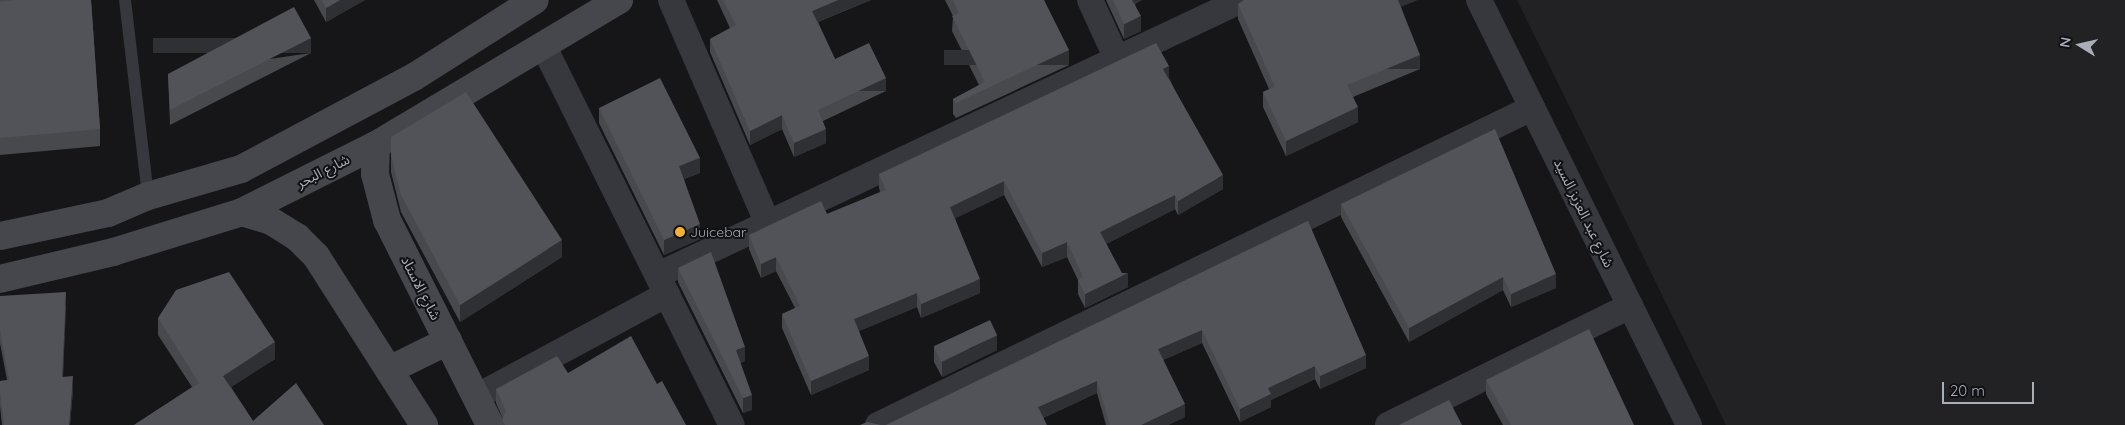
<!DOCTYPE html>
<meta charset="utf-8">
<style>
body{margin:0}
#map{position:relative;width:2125px;height:425px;overflow:hidden;background:#161618;font-family:Quicksand,"Noto Sans Arabic",sans-serif}
div>[style]{position:absolute}
[style*='--x']{left:calc(var(--x)*1px);top:calc(var(--y)*1px);width:calc(var(--w)*1px);rotate:calc(var(--a)*1deg)}
.built>*{inset:0;background:#222225}
.lane>*{height:12px;margin:-6px;padding:0 6px;transform-origin:6px;border-radius:6px;background:#37383d}
.street>*{height:26px;margin:-13px;padding:0 13px;transform-origin:13px;border-radius:13px;background:#37383d}
.secondary>*{height:28px;margin:-14px;padding:0 14px;transform-origin:14px;border-radius:14px;background:#45474d}
.wall>*{inset:0;background:#47494d}
.shaded-wall>*{inset:0;background:#2f3033;transform-origin:0 0}
.building>*{inset:0;background:#525359;transform-origin:0 0}
.dots>*{width:14px;height:14px;translate:-50% -50%;box-sizing:border-box;border:2px solid #111113;border-radius:50%}
span{translate:-50% -50%;white-space:nowrap;text-align:center;line-height:1.15;-webkit-text-stroke:4px #111113;paint-order:stroke}
.street-label{font-size:14px;color:#a8adb8}
.poi-label{font-size:14px;color:#a8adb8}
.left{translate:0 -50%;text-align:left}
.north{position:absolute;left:2055px;top:20px;width:50px;height:50px;-webkit-text-stroke:4px #111113;paint-order:stroke;rotate:280deg;font-size:14px;font-weight:700;line-height:20px;text-align:center;color:#a8adb8}
.north::after{content:'';display:block;margin:auto;width:18px;height:22px;background:#a8adb8;clip-path:polygon(50% 0,100% 100%,50% 72%,0 100%)}
.scale{position:absolute;left:1942px;top:382px;width:92px;height:22px;box-sizing:border-box;border:2px solid #a8adb8;border-top:0;padding-left:6px;font-size:15px;line-height:18px;white-space:nowrap;color:#a8adb8;-webkit-text-stroke:4px #111113;paint-order:stroke}
</style>
<div id="map">
<div class="built">
<div style="clip-path:polygon(1517px 0,2125px 0,2125px 425px,1726px 425px)"></div>
</div>
<div class="lane">
<div style="--x:125;--y:0;--w:197;--a:83.3"></div>
</div>
<div class="street">
<div style="--x:671;--y:0;--w:244;--a:66.6"></div>
<div style="--x:1090;--y:0;--w:65;--a:65.4"></div>
<div style="--x:1479;--y:0;--w:474;--a:63.7"></div>
<div style="--x:544;--y:47;--w:422;--a:63.6"></div>
<div style="--x:658;--y:275;--w:646;--a:-25.22"></div>
<div style="--x:476;--y:397;--w:217;--a:-28.3"></div>
<div style="--x:878;--y:425;--w:727;--a:-25.86"></div>
<div style="--x:1388;--y:425;--w:270;--a:-26.2"></div>
</div>
<div class="secondary">
<div style="--x:376;--y:145;--w:29;--a:92"></div>
<div style="--x:375;--y:174;--w:48;--a:75.4"></div>
<div style="--x:387;--y:220;--w:229;--a:63.3"></div>
<div style="--x:242;--y:212;--w:30;--a:17"></div>
<div style="--x:271;--y:221;--w:31;--a:32"></div>
<div style="--x:297;--y:237;--w:27;--a:45"></div>
<div style="--x:316;--y:256;--w:201;--a:57.4"></div>
<div style="--x:0;--y:236;--w:110;--a:-12"></div>
<div style="--x:108;--y:213;--w:43;--a:-23"></div>
<div style="--x:148;--y:196;--w:97;--a:-16.2"></div>
<div style="--x:241;--y:169;--w:196;--a:-28"></div>
<div style="--x:414;--y:77;--w:143;--a:-32.5"></div>
<div style="--x:0;--y:279;--w:116;--a:-13.4"></div>
<div style="--x:113;--y:252;--w:135;--a:-17.2"></div>
<div style="--x:242;--y:212;--w:150;--a:-26.6"></div>
<div style="--x:376;--y:145;--w:283;--a:-30.8"></div>
<div style="--x:389;--y:370;--w:66;--a:-26.2"></div>
</div>
<div class="wall">
<div style="clip-path:polygon(0 0,91px 0,100px 129px,100px 146px,0 155px)"></div>
<div style="clip-path:polygon(314px 0,365px 0,326px 22px)"></div>
<div style="clip-path:polygon(717px 0,871px 0,818px 22px,835px 59px,886px 91px,823px 121px,826px 143px,794px 157px,782px 129px,750px 145px,710px 52px,710px 39px,730px 28px)"></div>
<div style="clip-path:polygon(945px 0,1044px 0,1069px 65px,956px 118px,953px 114px,953px 99px,979px 85px,952px 31px,953px 16px)"></div>
<div style="clip-path:polygon(1106px 0,1142px 0,1135px 4px,1141px 31px,1124px 39px)"></div>
<div style="clip-path:polygon(1238px 4px,1401px 7px,1420px 69px,1353px 97px,1358px 122px,1286px 156px,1263px 107px,1263px 92px,1269px 89px,1238px 19px)"></div>
<div style="clip-path:polygon(311px 53px,170px 125px,168px 74px)"></div>
<div style="clip-path:polygon(1169px 78px,1223px 189px,1178px 215px,1175px 209px,1106px 244px,1128px 287px,1085px 308px,1078px 294px,1078px 280px,1067px 257px,1042px 267px,1004px 195px,955px 218px,980px 293px,921px 318px,917px 307px,859px 331px,869px 370px,811px 395px,782px 328px,782px 314px,795px 308px,776px 271px,761px 278px,749px 249px,749px 235px,827px 214px,880px 192px,879px 188px,879px 174px)"></div>
<div style="clip-path:polygon(599px 108px,700px 173px,684px 179px,700px 239px,664px 255px,599px 123px)"></div>
<div style="clip-path:polygon(391px 155px,562px 257px,460px 322px,401px 212px,391px 172px)"></div>
<div style="clip-path:polygon(1341px 204px,1556px 288px,1511px 307px,1503px 290px,1409px 342px,1341px 217px)"></div>
<div style="clip-path:polygon(1308px 221px,1366px 368px,1320px 389px,1315px 379px,1271px 400px,1271px 407px,1240px 422px,1202px 343px,1163px 360px,1185px 417px,1168px 425px,1106px 425px,1097px 393px,1043px 418px,886px 425px)"></div>
<div style="clip-path:polygon(678px 268px,745px 361px,740px 363px,752px 410px,743px 413px,678px 282px)"></div>
<div style="clip-path:polygon(0 296px,66px 306px,63px 377px,73px 390px,70px 425px,2px 425px,0 406px,0 381px,7px 380px,0 343px)"></div>
<div style="clip-path:polygon(158px 318px,275px 359px,231px 387px,253px 421px,134px 425px,192px 387px,158px 335px)"></div>
<div style="clip-path:polygon(934px 347px,997px 350px,942px 377px,934px 362px)"></div>
<div style="clip-path:polygon(568px 373px,657px 384px,686px 425px,502px 425px,503px 419px,496px 403px,496px 389px)"></div>
<div style="clip-path:polygon(1486px 380px,1634px 425px,1503px 425px,1486px 394px)"></div>
</div>
<div class="shaded-wall">
<div style="clip-path:polygon(340px 0,365px 0,326px 22px,326px 8px)"></div>
<div style="clip-path:polygon(838px 0,871px 0,812px 24px,812px 11px)"></div>
<div style="clip-path:polygon(1128px 0,1142px 0,1128px 7px)"></div>
<div style="clip-path:polygon(1396px 0,1418px 0,1396px 9px)"></div>
<div style="clip-path:polygon(1141px 16px,1141px 31px,1124px 39px,1124px 24px)"></div>
<div style="left:311px;top:38px;width:15px;height:158px;rotate:90deg"></div>
<div style="left:1069px;top:50px;width:15px;height:125px;rotate:90deg"></div>
<div style="left:1420px;top:55px;width:14px;height:79px;rotate:90deg"></div>
<div style="clip-path:polygon(1169px 66px,1169px 80px,1163px 69px)"></div>
<div style="left:886px;top:78px;width:13px;height:75px;rotate:90deg"></div>
<div style="clip-path:polygon(1358px 107px,1358px 122px,1286px 156px,1286px 141px)"></div>
<div style="clip-path:polygon(782px 115px,782px 129px,750px 145px,750px 131px)"></div>
<div style="clip-path:polygon(826px 129px,826px 143px,794px 157px,794px 143px)"></div>
<div style="clip-path:polygon(700px 158px,700px 173px,679px 181px,679px 166px)"></div>
<div style="clip-path:polygon(1223px 175px,1223px 189px,1178px 215px,1178px 201px)"></div>
<div style="clip-path:polygon(1004px 181px,1004px 195px,950px 221px,950px 207px)"></div>
<div style="clip-path:polygon(1175px 195px,1175px 209px,1100px 247px,1100px 232px)"></div>
<div style="clip-path:polygon(700px 224px,700px 239px,664px 255px,664px 240px)"></div>
<div style="clip-path:polygon(562px 240px,562px 257px,460px 322px,460px 305px)"></div>
<div style="clip-path:polygon(1067px 242px,1067px 257px,1042px 267px,1042px 253px)"></div>
<div style="clip-path:polygon(776px 257px,776px 271px,761px 278px,761px 264px)"></div>
<div style="clip-path:polygon(1128px 273px,1128px 287px,1085px 308px,1085px 294px)"></div>
<div style="clip-path:polygon(1556px 274px,1556px 288px,1511px 307px,1511px 294px)"></div>
<div style="clip-path:polygon(1503px 277px,1503px 290px,1409px 342px,1409px 328px)"></div>
<div style="clip-path:polygon(980px 279px,980px 293px,921px 318px,921px 304px)"></div>
<div style="clip-path:polygon(66px 292px,66px 306px,62px 390px,62px 377px)"></div>
<div style="clip-path:polygon(917px 293px,917px 307px,854px 333px,854px 319px)"></div>
<div style="clip-path:polygon(1202px 330px,1202px 343px,1158px 362px,1158px 349px)"></div>
<div style="clip-path:polygon(997px 335px,997px 350px,942px 377px,942px 362px)"></div>
<div style="clip-path:polygon(275px 342px,275px 359px,223px 392px,223px 376px)"></div>
<div style="clip-path:polygon(745px 347px,745px 361px,736px 365px,736px 350px)"></div>
<div style="clip-path:polygon(1366px 355px,1366px 368px,1320px 389px,1320px 376px)"></div>
<div style="clip-path:polygon(869px 356px,869px 370px,811px 395px,811px 381px)"></div>
<div style="clip-path:polygon(1315px 366px,1315px 379px,1271px 400px,1271px 407px,1240px 422px,1240px 409px,1268px 388px)"></div>
<div style="clip-path:polygon(73px 376px,73px 390px,70px 425px,69px 425px)"></div>
<div style="clip-path:polygon(1097px 381px,1097px 393px,1038px 420px,1038px 407px)"></div>
<div style="clip-path:polygon(752px 395px,752px 410px,743px 413px,743px 398px)"></div>
<div style="clip-path:polygon(1185px 404px,1185px 417px,1168px 425px,1141px 425px)"></div>
</div>
<div class="building">
<div style="clip-path:polygon(13px 0,91px 0,100px 129px,0 138px,0 1px,1px 2px)"></div>
<div style="clip-path:polygon(322px 0,340px 0,326px 8px)"></div>
<div style="clip-path:polygon(723px 0,838px 0,812px 11px,835px 59px,869px 43px,886px 78px,818px 110px,826px 129px,794px 143px,782px 115px,750px 131px,710px 39px,736px 25px)"></div>
<div style="clip-path:polygon(953px 0,1044px 0,1069px 50px,956px 103px,953px 99px,985px 82px,952px 16px,959px 13px)"></div>
<div style="clip-path:polygon(1113px 0,1132px 0,1141px 16px,1124px 24px)"></div>
<div style="clip-path:polygon(1244px 0,1398px 0,1420px 55px,1347px 85px,1358px 107px,1286px 141px,1263px 92px,1275px 87px,1238px 4px)"></div>
<div style="clip-path:polygon(294px 7px,311px 38px,170px 110px,168px 74px)"></div>
<div style="clip-path:polygon(1156px 43px,1169px 66px,1163px 69px,1223px 175px,1178px 201px,1175px 195px,1100px 232px,1122px 273px,1128px 273px,1085px 294px,1078px 280px,1083px 277px,1067px 242px,1042px 253px,1004px 181px,950px 207px,980px 279px,921px 304px,917px 293px,854px 319px,869px 356px,811px 381px,782px 314px,800px 306px,776px 257px,761px 264px,749px 235px,821px 201px,827px 214px,886px 190px,879px 174px)"></div>
<div style="clip-path:polygon(660px 78px,700px 158px,679px 166px,700px 224px,664px 240px,599px 108px)"></div>
<div style="clip-path:polygon(466px 92px,562px 240px,460px 305px,401px 195px,391px 155px,391px 137px)"></div>
<div style="clip-path:polygon(1495px 129px,1556px 274px,1511px 294px,1503px 277px,1409px 328px,1341px 204px)"></div>
<div style="clip-path:polygon(1308px 221px,1366px 355px,1320px 376px,1315px 366px,1268px 388px,1271px 394px,1240px 409px,1202px 330px,1158px 349px,1185px 404px,1141px 425px,1110px 425px,1097px 381px,1038px 407px,1047px 425px,886px 425px)"></div>
<div style="clip-path:polygon(711px 252px,745px 347px,736px 350px,752px 395px,743px 398px,678px 268px)"></div>
<div style="clip-path:polygon(229px 272px,275px 342px,223px 376px,253px 421px,296px 383px,324px 425px,134px 425px,199px 383px,158px 318px,176px 290px)"></div>
<div style="clip-path:polygon(66px 292px,62px 377px,73px 376px,69px 425px,4px 425px,0 392px,0 381px,9px 380px,0 330px,0 296px)"></div>
<div style="left:990px;top:320px;width:17px;height:62px;rotate:65deg"></div>
<div style="clip-path:polygon(1589px 329px,1634px 425px,1511px 425px,1486px 380px)"></div>
<div style="clip-path:polygon(631px 336px,657px 384px,662px 381px,686px 425px,505px 425px,502px 420px,506px 411px,496px 389px,557px 356px,568px 373px)"></div>
<div style="clip-path:polygon(1449px 400px,1462px 425px,1399px 425px)"></div>
<div style="clip-path:polygon(867px 422px,881px 425px,860px 425px)"></div>
</div>
<div class="dots">
<div style="left:680px;top:232px;background:#f2b134"></div>
</div>
<div class="street-label">
<span style="left:323px;top:171px;rotate:-27deg">شارع البحر</span>
<span style="left:1584px;top:213px;rotate:64deg">شارع عبد العزيز السيد</span>
<span style="left:421px;top:288px;rotate:63deg">شارع الاستاد</span>
</div>
<div class="poi-label">
<span class="left" style="left:690px;top:232px">Juicebar</span>
</div>
<div class="north">N</div>
<div class="scale">20 m</div>
</div>
